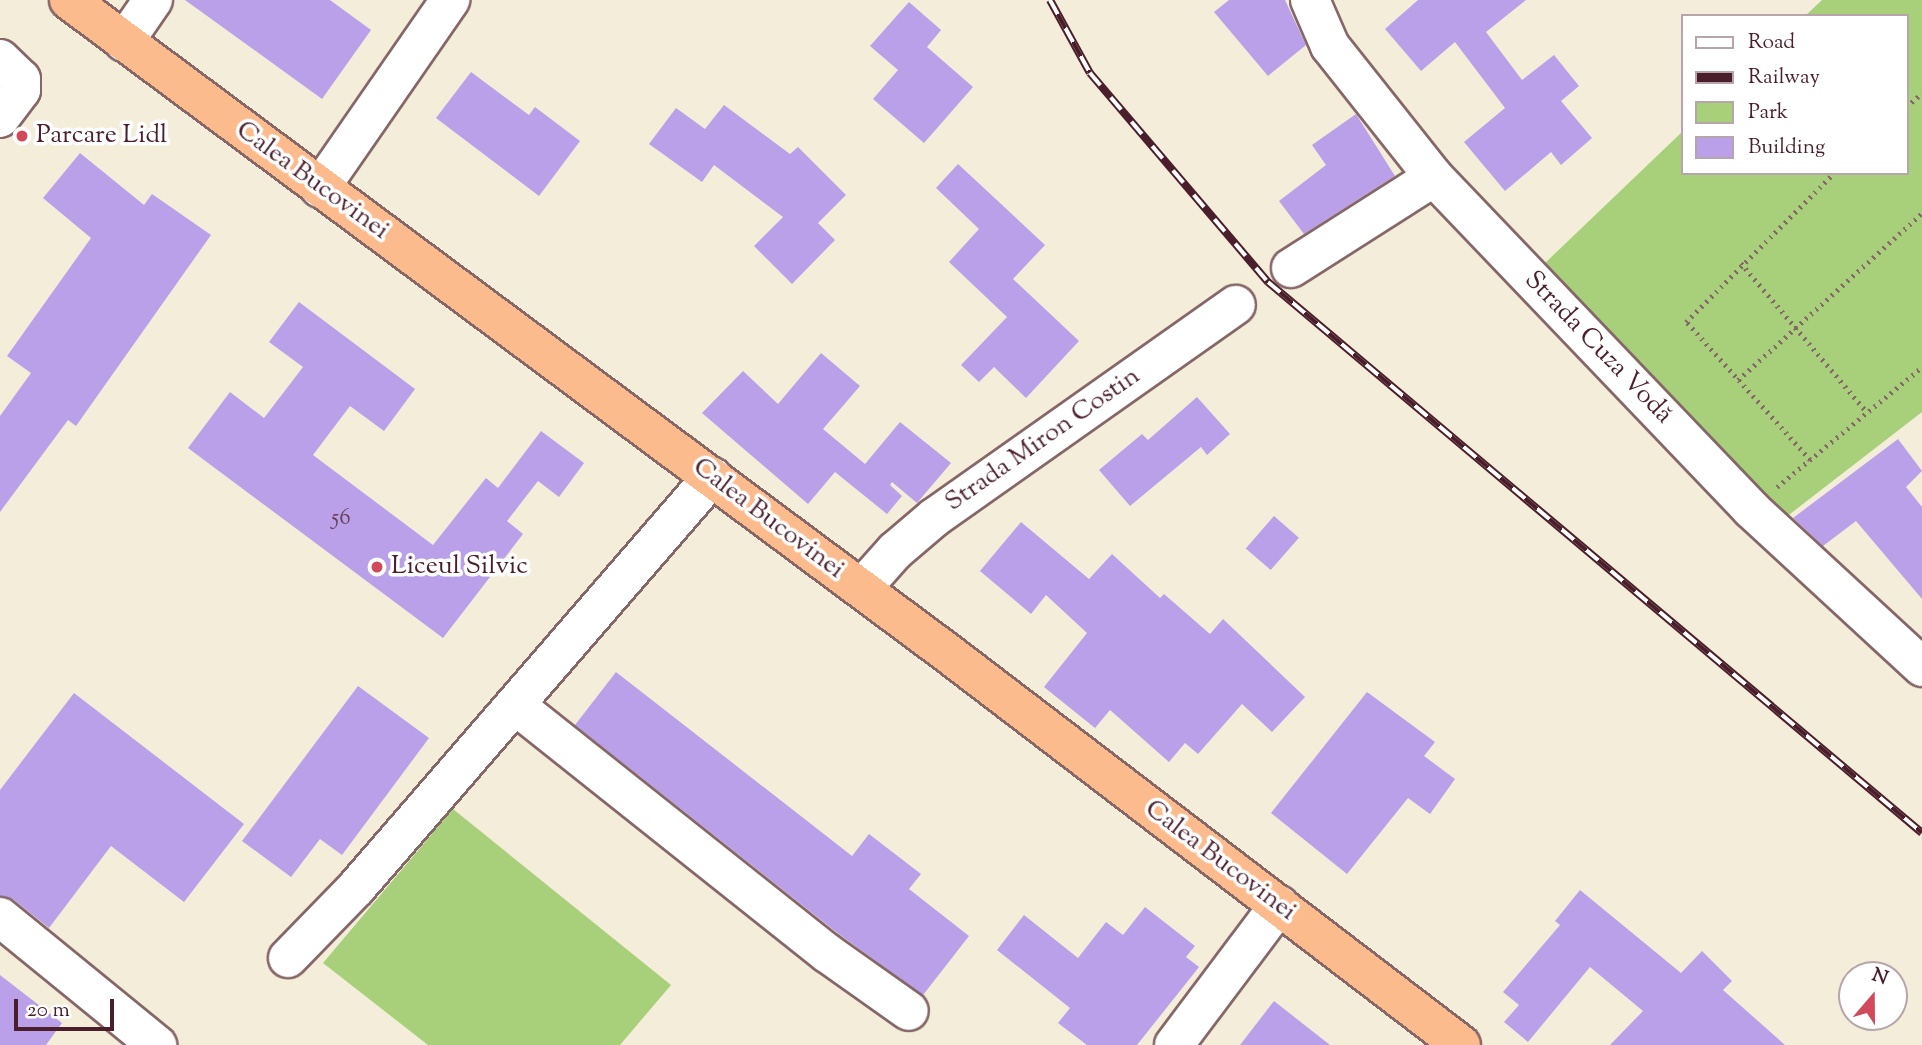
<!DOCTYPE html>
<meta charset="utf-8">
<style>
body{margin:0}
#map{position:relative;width:1922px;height:1045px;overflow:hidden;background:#f4edda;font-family:"Sorts Mill Goudy",serif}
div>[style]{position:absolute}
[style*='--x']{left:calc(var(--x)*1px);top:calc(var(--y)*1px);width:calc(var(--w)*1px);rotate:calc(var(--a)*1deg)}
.green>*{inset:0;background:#a8d07b}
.building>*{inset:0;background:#baa0e9;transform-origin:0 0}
.path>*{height:4.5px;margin-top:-2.25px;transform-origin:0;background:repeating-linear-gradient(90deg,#866768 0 2px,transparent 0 7px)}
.roads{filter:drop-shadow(2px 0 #866768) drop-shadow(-2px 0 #866768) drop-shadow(0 2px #866768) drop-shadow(0 -2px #866768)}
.minor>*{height:38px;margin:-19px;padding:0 19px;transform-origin:19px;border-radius:19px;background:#fff}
.highway>*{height:38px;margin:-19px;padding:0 19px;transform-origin:19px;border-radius:19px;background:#fbbb8d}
.rail>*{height:8px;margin-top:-4px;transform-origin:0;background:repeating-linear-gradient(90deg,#fff 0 16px,#4a1f2b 0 32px);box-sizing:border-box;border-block:2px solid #4a1f2b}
.dots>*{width:19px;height:19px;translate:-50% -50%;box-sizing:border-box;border:4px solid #fff;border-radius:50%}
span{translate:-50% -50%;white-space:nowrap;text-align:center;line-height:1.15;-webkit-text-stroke:7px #fff;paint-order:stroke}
.number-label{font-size:23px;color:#663f5a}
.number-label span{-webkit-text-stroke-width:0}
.poi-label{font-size:26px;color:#4a1f2b}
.left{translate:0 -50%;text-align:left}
.street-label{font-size:26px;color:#4a1f2b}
.legend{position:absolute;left:1681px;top:14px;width:228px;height:161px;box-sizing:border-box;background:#fff;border:2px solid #b7a5aa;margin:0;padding:9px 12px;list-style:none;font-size:21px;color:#4a1f2b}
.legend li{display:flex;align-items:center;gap:14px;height:35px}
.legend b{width:35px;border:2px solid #b7a5aa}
.north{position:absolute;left:1838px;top:961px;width:70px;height:70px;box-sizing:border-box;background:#fff;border:2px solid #b7a5aa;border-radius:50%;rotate:20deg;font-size:19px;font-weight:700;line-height:28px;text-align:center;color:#4a1f2b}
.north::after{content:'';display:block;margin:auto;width:24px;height:32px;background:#d1495b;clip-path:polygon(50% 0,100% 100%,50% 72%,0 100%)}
.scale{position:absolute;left:14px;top:999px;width:100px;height:32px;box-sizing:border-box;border:4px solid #4a1f2b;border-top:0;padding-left:9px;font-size:21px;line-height:24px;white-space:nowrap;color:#4a1f2b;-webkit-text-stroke:5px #fff;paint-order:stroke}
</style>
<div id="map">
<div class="green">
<div style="clip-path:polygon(1822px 0,1922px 0,1922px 412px,1781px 521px,1544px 264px,1682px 132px,1682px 173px,1906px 173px,1906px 16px,1805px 16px)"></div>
<div style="clip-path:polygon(453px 809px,671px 985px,620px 1045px,428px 1045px,323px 963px)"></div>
</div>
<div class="building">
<div style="clip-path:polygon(185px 0,330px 0,371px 30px,322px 99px)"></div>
<div style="clip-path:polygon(1229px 0,1285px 0,1306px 45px,1268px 76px,1214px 12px)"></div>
<div style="clip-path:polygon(1418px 0,1526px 0,1486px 32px,1522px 80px,1554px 55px,1579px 86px,1561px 101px,1592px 138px,1561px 165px,1551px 152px,1505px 191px,1464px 142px,1505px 108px,1455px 42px,1421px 71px,1385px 29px)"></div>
<div style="clip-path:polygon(909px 2px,941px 30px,927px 47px,973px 87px,924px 143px,873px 99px,898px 70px,870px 46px)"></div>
<div style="clip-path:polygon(471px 72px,529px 115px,535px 107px,580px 141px,539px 196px,436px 118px)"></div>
<div style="clip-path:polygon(724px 105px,790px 154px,798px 147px,846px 195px,818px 223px,835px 240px,792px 284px,754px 246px,783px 217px,714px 165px,702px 182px,649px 144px,676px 108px,705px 129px)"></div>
<div style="clip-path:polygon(1356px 114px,1395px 176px,1304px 234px,1279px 201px,1326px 165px,1312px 145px)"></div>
<div style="clip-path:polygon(80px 153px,144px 205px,152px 194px,211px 235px,76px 426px,68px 420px,0 512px,0 416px,31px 373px,7px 356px,91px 238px,43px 198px)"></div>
<div style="clip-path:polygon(958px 164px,1045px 245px,1013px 279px,1079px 341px,1026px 398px,994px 367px,979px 382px,961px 365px,1007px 317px,949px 262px,979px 229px,936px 188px)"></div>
<div style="clip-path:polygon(299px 302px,415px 389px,384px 431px,350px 406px,313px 455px,433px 545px,486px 478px,498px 488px,541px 431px,584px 463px,559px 497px,538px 481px,507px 521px,523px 534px,443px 638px,188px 448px,230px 392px,264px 418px,303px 367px,269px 342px)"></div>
<div style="clip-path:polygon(821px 353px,860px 386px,823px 429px,865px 464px,900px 422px,951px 463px,917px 503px,892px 482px,890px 485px,902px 496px,887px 514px,835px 472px,808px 504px,702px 413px,743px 371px,778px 404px)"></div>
<div style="clip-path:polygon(1197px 397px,1230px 434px,1207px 455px,1201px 447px,1130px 506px,1099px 470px,1142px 434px,1148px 440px)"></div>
<div style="clip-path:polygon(1898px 439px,1922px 471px,1906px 487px,1922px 507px,1922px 599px,1856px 521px,1823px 546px,1793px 518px)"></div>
<div style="left:1274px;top:516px;width:33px;height:43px;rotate:41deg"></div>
<div style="clip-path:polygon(1021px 522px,1089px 579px,1112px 554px,1160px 598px,1164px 594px,1210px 634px,1223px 619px,1305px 697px,1272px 732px,1242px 704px,1198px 754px,1185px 743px,1169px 762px,1110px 710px,1095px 728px,1044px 687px,1087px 633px,1046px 595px,1031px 614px,980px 571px)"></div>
<div style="clip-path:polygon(616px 672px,852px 856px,869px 834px,921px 874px,909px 889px,969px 936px,923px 995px,840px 935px,575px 725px)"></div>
<div style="clip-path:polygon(358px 686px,429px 738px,342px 855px,320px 839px,291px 877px,242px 841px)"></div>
<div style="clip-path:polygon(1367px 692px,1435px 742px,1424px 756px,1455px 779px,1430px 814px,1408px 798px,1347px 874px,1271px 813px)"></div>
<div style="clip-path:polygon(74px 693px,244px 824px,184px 902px,111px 846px,49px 928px,14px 900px,0 896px,0 790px)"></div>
<div style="clip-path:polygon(1580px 890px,1681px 973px,1702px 951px,1732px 981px,1723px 990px,1785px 1045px,1610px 1045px,1643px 1011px,1590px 967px,1528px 1042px,1504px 1022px,1519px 1005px,1503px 992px,1560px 925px,1555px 921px)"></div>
<div style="clip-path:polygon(1145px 907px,1195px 946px,1186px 957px,1199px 967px,1137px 1045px,1087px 1045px,1058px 1023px,1070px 1008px,997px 950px,1024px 915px,1078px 958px,1106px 922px,1123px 935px)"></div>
<div style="clip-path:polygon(0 975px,62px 1023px,46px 1045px,0 1045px)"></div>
<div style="clip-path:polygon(1274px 1001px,1330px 1045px,1240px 1045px)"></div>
</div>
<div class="path">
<div style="--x:1906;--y:107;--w:21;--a:-41"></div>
<div style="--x:1741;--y:263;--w:194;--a:49.8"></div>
<div style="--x:1738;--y:380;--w:248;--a:-42.2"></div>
<div style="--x:1810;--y:460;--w:186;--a:-131.9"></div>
<div style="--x:1686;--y:322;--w:210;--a:-45.2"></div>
<div style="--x:1777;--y:487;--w:188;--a:-39.6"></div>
</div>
<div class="roads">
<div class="minor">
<div style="--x:1310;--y:0;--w:50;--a:66.5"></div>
<div style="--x:1330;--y:46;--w:167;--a:51.6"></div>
<div style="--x:1434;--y:177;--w:459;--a:46.3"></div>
<div style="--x:1751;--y:509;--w:233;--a:42.7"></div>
<div style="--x:124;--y:42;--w:51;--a:-55.4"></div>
<div style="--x:0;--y:59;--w:29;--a:44"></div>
<div style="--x:21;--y:79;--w:11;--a:90"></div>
<div style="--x:21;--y:90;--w:35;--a:127"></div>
<div style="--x:320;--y:188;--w:229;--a:-55.3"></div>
<div style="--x:1291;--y:268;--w:169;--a:-32.5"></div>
<div style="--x:862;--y:588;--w:50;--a:-48.3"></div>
<div style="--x:895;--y:551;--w:52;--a:-40.4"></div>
<div style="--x:935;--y:517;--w:368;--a:-35.2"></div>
<div style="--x:515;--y:705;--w:399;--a:38.5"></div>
<div style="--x:827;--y:953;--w:100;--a:35.3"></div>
<div style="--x:0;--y:917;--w:203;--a:39.2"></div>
<div style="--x:288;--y:958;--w:98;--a:-45.8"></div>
<div style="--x:356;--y:888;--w:544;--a:-49.1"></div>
<div style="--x:1174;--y:1045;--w:175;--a:-53.1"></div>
</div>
<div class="highway">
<div style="--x:69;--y:0;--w:1091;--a:36.62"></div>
<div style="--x:945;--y:651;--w:649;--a:37.36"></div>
</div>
</div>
<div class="rail">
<div style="--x:1050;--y:0;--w:83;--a:61.3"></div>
<div style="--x:1090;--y:73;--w:275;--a:49.6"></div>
<div style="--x:1268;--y:282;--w:855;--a:40.11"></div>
</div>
<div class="dots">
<div style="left:22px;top:136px;background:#d1495b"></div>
<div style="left:377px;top:567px;background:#d1495b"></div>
</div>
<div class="number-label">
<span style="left:341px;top:519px">56</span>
</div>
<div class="poi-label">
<span class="left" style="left:36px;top:136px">Parcare Lidl</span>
<span class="left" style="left:391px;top:567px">Liceul Silvic</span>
</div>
<div class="street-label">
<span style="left:312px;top:181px;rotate:36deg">Calea Bucovinei</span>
<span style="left:1598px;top:348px;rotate:46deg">Strada Cuza Vodă</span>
<span style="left:1043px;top:440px;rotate:-35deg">Strada Miron Costin</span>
<span style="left:768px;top:519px;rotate:37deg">Calea Bucovinei</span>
<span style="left:1220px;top:861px;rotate:37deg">Calea Bucovinei</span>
</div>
<ul class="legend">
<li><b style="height:9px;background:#fff"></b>Road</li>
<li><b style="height:9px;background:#4a1f2b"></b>Railway</li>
<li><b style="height:19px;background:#a8d07b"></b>Park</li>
<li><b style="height:19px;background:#baa0e9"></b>Building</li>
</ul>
<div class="north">N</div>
<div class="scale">20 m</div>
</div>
